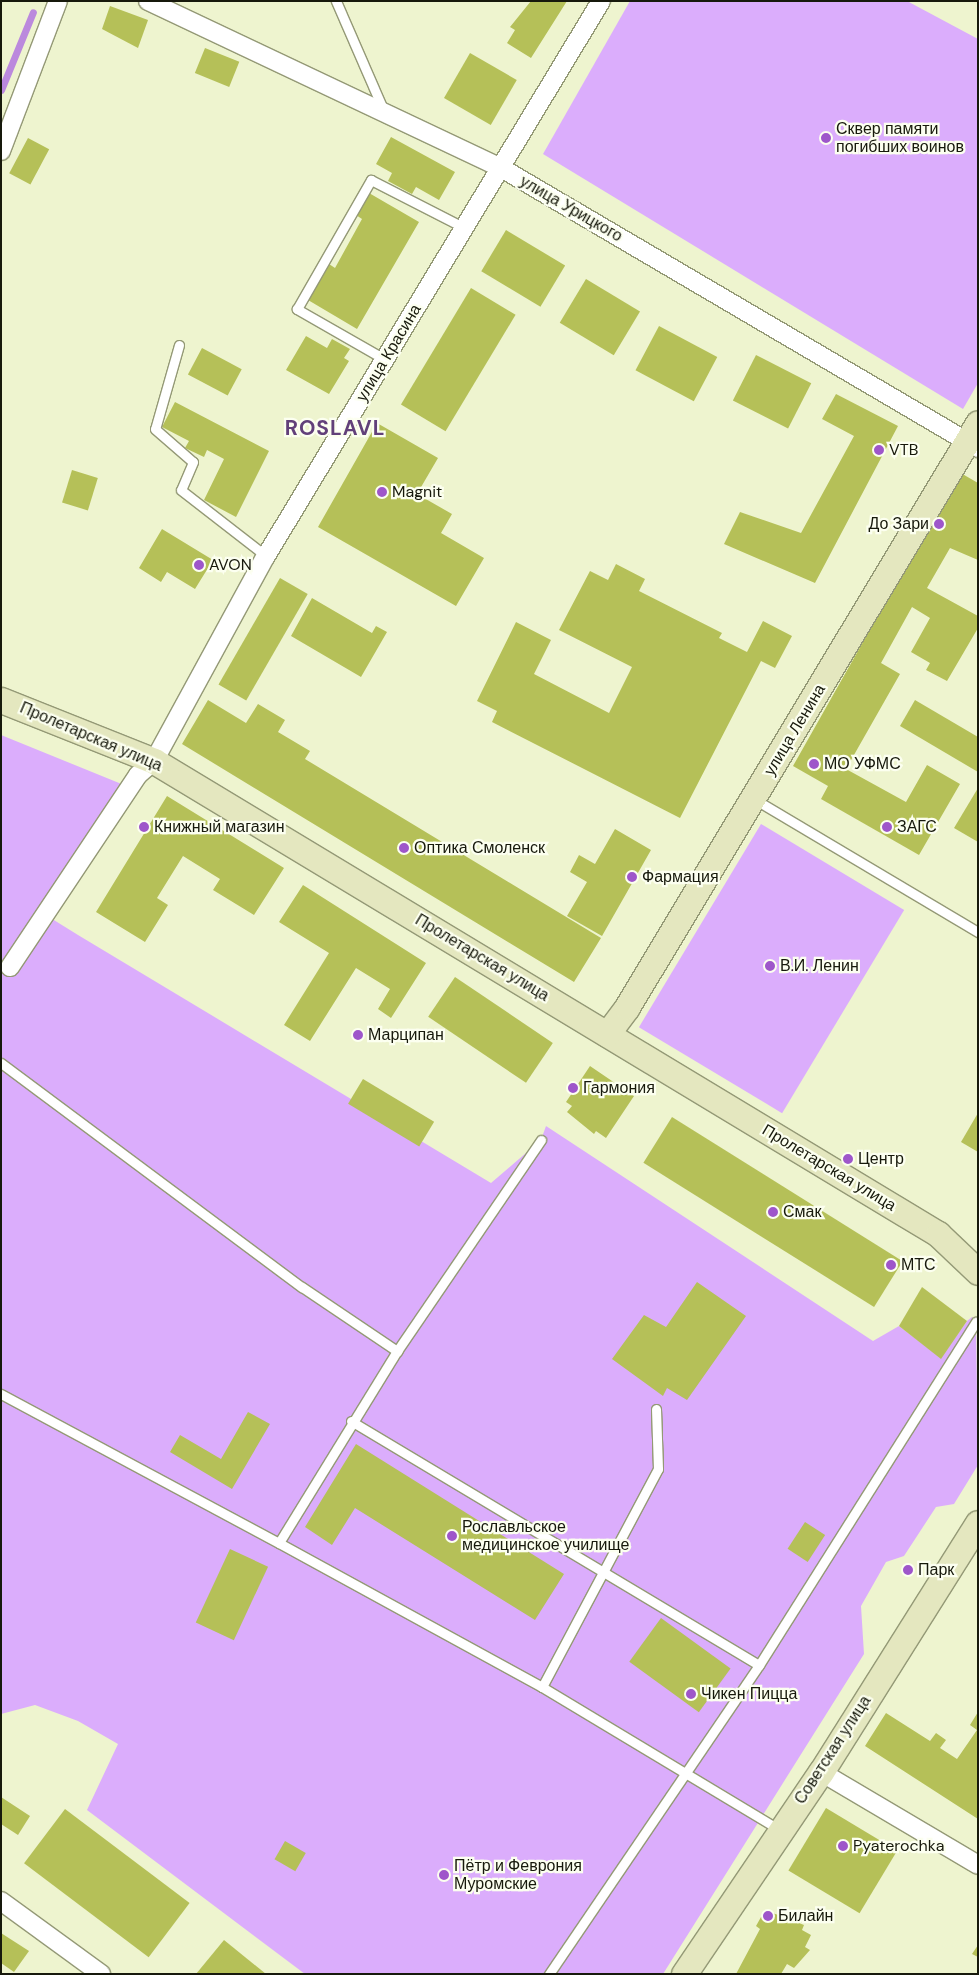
<!DOCTYPE html>
<meta charset="utf-8">
<style>
body{margin:0}
#map{position:relative;width:979px;height:1975px;overflow:hidden;background:#eef4cf;font-family:"DM Sans",sans-serif}
div>[style]{position:absolute}
[style*='--x']{left:calc(var(--x)*1px);top:calc(var(--y)*1px);width:calc(var(--w)*1px);rotate:calc(var(--a)*1deg)}
.green>*{inset:0;background:#dbadfc;transform-origin:0 0}
.stream>*{height:7px;margin:-3.5px;padding:0 3.5px;transform-origin:3.5px;border-radius:3.5px;background:#bb89dd}
.building>*{inset:0;background:#b5c058;transform-origin:0 0}
.roads{filter:drop-shadow(1px 0 #949976) drop-shadow(-1px 0 #949976) drop-shadow(0 1px #949976) drop-shadow(0 -1px #949976)}
.lane>*{height:9px;margin:-4.5px;padding:0 4.5px;transform-origin:4.5px;border-radius:4.5px;background:#fff}
.street>*{height:18px;margin:-9px;padding:0 9px;transform-origin:9px;border-radius:9px;background:#fff}
.secondary>*{height:25px;margin:-12.5px;padding:0 12.5px;transform-origin:12.5px;border-radius:12.5px;background:#e4e7bf}
.dots>*{width:14px;height:14px;translate:-50% -50%;box-sizing:border-box;border:2px solid #fcfff0;border-radius:50%}
span{translate:-50% -50%;white-space:nowrap;text-align:center;line-height:1.15;-webkit-text-stroke:4.5px #fcfff0;paint-order:stroke}
.poi-label{font-size:16px;color:#17190c}
.left{translate:0 -50%;text-align:left}
.right{translate:-100% -50%;text-align:right}
.street-label{font-size:16px;color:#17190c}
.district-label{font-size:21px;color:#62407a;font-weight:700;letter-spacing:1px}
.frame{position:absolute;inset:0;border:2px solid #17190c;pointer-events:none}
</style>
<div id="map">
<div class="green">
<div style="clip-path:polygon(630px 1px,907px 1px,978px 39px,978px 383px,963px 409px,543px 154px)"></div>
<div style="clip-path:polygon(1px 735px,124px 785px,49px 917px,78px 935px,491px 1183px,541px 1140px,546px 1126px,873px 1341px,899px 1326px,941px 1358px,967px 1321px,972px 1317px,976px 1322px,978px 1465px,954px 1504px,936px 1507px,904px 1556px,886px 1562px,861px 1606px,864px 1654px,663px 1974px,305px 1974px,87px 1810px,118px 1744px,78px 1721px,35px 1705px,1px 1714px)"></div>
<div style="left:761px;top:824px;width:167px;height:237px;rotate:31deg"></div>
</div>
<div class="stream">
<div style="--x:1;--y:90;--w:84;--a:-67.7"></div>
</div>
<div class="building">
<div style="clip-path:polygon(531px 1px,567px 1px,531px 58px,507px 43px,515px 30px,510px 27px)"></div>
<div style="clip-path:polygon(110px 6px,148px 20px,138px 48px,102px 29px)"></div>
<div style="left:205px;top:48px;width:37px;height:27px;rotate:22deg"></div>
<div style="left:470px;top:53px;width:54px;height:52px;rotate:30deg"></div>
<div style="clip-path:polygon(391px 137px,455px 172px,439px 200px,416px 187px,412px 194px,388px 181px,392px 173px,376px 164px)"></div>
<div style="left:28px;top:138px;width:24px;height:40px;rotate:28deg"></div>
<div style="clip-path:polygon(369px 193px,419px 222px,357px 329px,308px 300px,329px 264px,335px 268px,362px 219px,356px 215px)"></div>
<div style="left:506px;top:230px;width:69px;height:48px;rotate:31deg"></div>
<div style="left:586px;top:279px;width:63px;height:51px;rotate:31deg"></div>
<div style="left:471px;top:288px;width:52px;height:136px;rotate:31deg"></div>
<div style="left:659px;top:326px;width:66px;height:50px;rotate:28deg"></div>
<div style="clip-path:polygon(306px 336px,327px 348px,332px 339px,350px 349px,344px 358px,349px 361px,329px 394px,286px 370px)"></div>
<div style="left:202px;top:348px;width:45px;height:30px;rotate:28deg"></div>
<div style="left:756px;top:355px;width:62px;height:51px;rotate:27deg"></div>
<div style="clip-path:polygon(836px 394px,898px 426px,815px 583px,724px 544px,740px 512px,801px 533px,854px 436px,822px 419px)"></div>
<div style="clip-path:polygon(175px 402px,269px 451px,236px 517px,204px 500px,224px 459px,207px 450px,204px 457px,185px 448px,189px 441px,162px 427px)"></div>
<div style="clip-path:polygon(377px 423px,438px 458px,417px 494px,452px 514px,441px 533px,484px 558px,456px 606px,318px 527px)"></div>
<div style="left:72px;top:470px;width:27px;height:34px;rotate:17deg"></div>
<div style="clip-path:polygon(959px 472px,978px 483px,978px 560px,950px 548px,927px 588px,978px 616px,978px 628px,947px 681px,926px 670px,930px 663px,911px 652px,930px 618px,912px 607px,881px 663px,900px 674px,846px 769px,906px 802px,927px 765px,960px 784px,919px 855px,821px 799px,828px 786px,793px 766px)"></div>
<div style="clip-path:polygon(162px 529px,213px 560px,195px 589px,167px 572px,161px 582px,139px 568px)"></div>
<div style="clip-path:polygon(616px 564px,645px 579px,639px 591px,722px 633px,719px 638px,747px 652px,763px 621px,792px 636px,775px 668px,761px 661px,680px 818px,492px 722px,497px 711px,477px 701px,516px 622px,551px 640px,534px 674px,609px 713px,632px 667px,559px 630px,590px 571px,608px 580px)"></div>
<div style="left:280px;top:578px;width:32px;height:123px;rotate:30deg"></div>
<div style="clip-path:polygon(312px 598px,372px 633px,376px 626px,387px 632px,361px 677px,291px 636px)"></div>
<div style="clip-path:polygon(208px 700px,246px 723px,258px 704px,285px 720px,278px 732px,310px 751px,305px 759px,601px 938px,574px 982px,182px 744px)"></div>
<div style="clip-path:polygon(915px 700px,978px 737px,978px 772px,900px 726px)"></div>
<div style="clip-path:polygon(978px 788px,978px 842px,954px 828px)"></div>
<div style="clip-path:polygon(167px 796px,284px 868px,254px 915px,213px 890px,220px 879px,183px 856px,157px 898px,168px 905px,145px 942px,96px 912px)"></div>
<div style="clip-path:polygon(615px 829px,651px 850px,602px 936px,567px 916px,587px 882px,570px 872px,579px 855px,595px 864px)"></div>
<div style="clip-path:polygon(303px 885px,426px 963px,391px 1018px,378px 1009px,390px 989px,356px 968px,310px 1041px,284px 1025px,329px 953px,279px 922px)"></div>
<div style="left:455px;top:977px;width:118px;height:48px;rotate:34deg"></div>
<div style="clip-path:polygon(590px 1066px,634px 1096px,606px 1138px,596px 1131px,594px 1134px,567px 1112px,572px 1106px,566px 1102px)"></div>
<div style="left:363px;top:1079px;width:83px;height:29px;rotate:31deg"></div>
<div style="clip-path:polygon(978px 1113px,978px 1152px,961px 1142px)"></div>
<div style="left:672px;top:1117px;width:272px;height:54px;rotate:32deg"></div>
<div style="clip-path:polygon(697px 1282px,746px 1316px,687px 1400px,667px 1388px,663px 1396px,612px 1359px,644px 1315px,666px 1327px)"></div>
<div style="clip-path:polygon(922px 1287px,967px 1321px,941px 1359px,899px 1326px)"></div>
<div style="clip-path:polygon(248px 1412px,270px 1424px,232px 1489px,170px 1452px,180px 1435px,221px 1459px)"></div>
<div style="clip-path:polygon(356px 1444px,564px 1574px,535px 1620px,355px 1508px,332px 1545px,305px 1527px)"></div>
<div style="left:805px;top:1522px;width:24px;height:32px;rotate:33deg"></div>
<div style="left:230px;top:1549px;width:42px;height:81px;rotate:25deg"></div>
<div style="left:661px;top:1618px;width:86px;height:54px;rotate:36deg"></div>
<div style="clip-path:polygon(978px 1712px,978px 1819px,865px 1746px,886px 1713px,930px 1741px,936px 1733px,946px 1740px,940px 1748px,957px 1759px,977px 1730px,970px 1725px)"></div>
<div style="clip-path:polygon(1px 1797px,30px 1816px,18px 1835px,1px 1824px)"></div>
<div style="left:826px;top:1808px;width:83px;height:73px;rotate:31deg"></div>
<div style="left:65px;top:1809px;width:156px;height:68px;rotate:37deg"></div>
<div style="left:285px;top:1841px;width:24px;height:21px;rotate:30deg"></div>
<div style="clip-path:polygon(765px 1910px,804px 1925px,802px 1930px,811px 1935px,805px 1947px,810px 1950px,794px 1968px,787px 1964px,781px 1974px,736px 1974px,760px 1929px,756px 1926px)"></div>
<div style="clip-path:polygon(1px 1933px,29px 1951px,14px 1972px,1px 1963px)"></div>
<div style="clip-path:polygon(224px 1940px,266px 1974px,196px 1974px)"></div>
<div style="clip-path:polygon(978px 1945px,978px 1957px,972px 1954px)"></div>
</div>
<div class="roads">
<div class="lane">
<div style="--x:336;--y:1;--w:118;--a:66.5"></div>
<div style="--x:179;--y:345;--w:87;--a:105.9"></div>
<div style="--x:155;--y:429;--w:50;--a:41"></div>
<div style="--x:193;--y:462;--w:30;--a:113"></div>
<div style="--x:181;--y:490;--w:108;--a:37.8"></div>
<div style="--x:386;--y:360;--w:103;--a:-150.2"></div>
<div style="--x:297;--y:309;--w:149;--a:-60.2"></div>
<div style="--x:371;--y:180;--w:106;--a:27.1"></div>
<div style="--x:754;--y:799;--w:261;--a:30.7"></div>
<div style="--x:1;--y:1063;--w:375;--a:36.7"></div>
<div style="--x:302;--y:1287;--w:115;--a:34"></div>
<div style="--x:541;--y:1140;--w:255;--a:124.3"></div>
<div style="--x:397;--y:1351;--w:225;--a:121.6"></div>
<div style="--x:279;--y:1543;--w:300;--a:28.7"></div>
<div style="--x:542;--y:1687;--w:278;--a:31"></div>
<div style="--x:1;--y:1394;--w:315;--a:28.2"></div>
<div style="--x:351;--y:1421;--w:475;--a:30.9"></div>
<div style="--x:542;--y:1687;--w:247;--a:-62"></div>
<div style="--x:658;--y:1469;--w:60;--a:-91.9"></div>
<div style="--x:549;--y:1974;--w:374;--a:-55.8"></div>
<div style="--x:759;--y:1665;--w:406;--a:-57.7"></div>
</div>
<div class="street">
<div style="--x:148;--y:1;--w:393;--a:25.3"></div>
<div style="--x:503;--y:169;--w:551;--a:30.43"></div>
<div style="--x:1;--y:151;--w:160;--a:-69.2"></div>
<div style="--x:10;--y:967;--w:231;--a:-56.3"></div>
<div style="--x:138;--y:775;--w:21;--a:-41"></div>
<div style="--x:154;--y:761;--w:234;--a:-61.4"></div>
<div style="--x:266;--y:556;--w:648;--a:-58.88"></div>
<div style="--x:821;--y:1772;--w:182;--a:30.6"></div>
<div style="--x:1;--y:1901;--w:124;--a:36.1"></div>
</div>
<div class="secondary">
<div style="--x:1;--y:700;--w:165;--a:21.7"></div>
<div style="--x:154;--y:761;--w:916;--a:31.1"></div>
<div style="--x:938;--y:1234;--w:55;--a:43.5"></div>
<div style="--x:607;--y:1034;--w:34;--a:-53"></div>
<div style="--x:627;--y:1007;--w:681;--a:-58.99"></div>
<div style="--x:684;--y:1974;--w:244;--a:-55.9"></div>
<div style="--x:821;--y:1772;--w:294;--a:-57.8"></div>
</div>
</div>
<div class="dots">
<div style="left:826px;top:138px;background:#9e56ca"></div>
<div style="left:879px;top:450px;background:#9e56ca"></div>
<div style="left:382px;top:492px;background:#9e56ca"></div>
<div style="left:939px;top:524px;background:#9e56ca"></div>
<div style="left:199px;top:565px;background:#9e56ca"></div>
<div style="left:814px;top:764px;background:#9e56ca"></div>
<div style="left:144px;top:827px;background:#9e56ca"></div>
<div style="left:887px;top:827px;background:#9e56ca"></div>
<div style="left:404px;top:848px;background:#9e56ca"></div>
<div style="left:632px;top:877px;background:#9e56ca"></div>
<div style="left:770px;top:966px;background:#9e56ca"></div>
<div style="left:358px;top:1035px;background:#9e56ca"></div>
<div style="left:573px;top:1088px;background:#9e56ca"></div>
<div style="left:848px;top:1159px;background:#9e56ca"></div>
<div style="left:773px;top:1212px;background:#9e56ca"></div>
<div style="left:891px;top:1265px;background:#9e56ca"></div>
<div style="left:452px;top:1536px;background:#9e56ca"></div>
<div style="left:908px;top:1570px;background:#9e56ca"></div>
<div style="left:691px;top:1694px;background:#9e56ca"></div>
<div style="left:843px;top:1846px;background:#9e56ca"></div>
<div style="left:444px;top:1875px;background:#9e56ca"></div>
<div style="left:768px;top:1916px;background:#9e56ca"></div>
</div>
<div class="poi-label">
<span class="left" style="left:836px;top:138px">Сквер памяти<br>погибших воинов</span>
<span class="left" style="left:889px;top:450px">VTB</span>
<span class="left" style="left:392px;top:492px">Magnit</span>
<span class="right" style="left:929px;top:524px">До Зари</span>
<span class="left" style="left:209px;top:565px">AVON</span>
<span class="left" style="left:824px;top:764px">МО УФМС</span>
<span class="left" style="left:154px;top:827px">Книжный магазин</span>
<span class="left" style="left:897px;top:827px">ЗАГС</span>
<span class="left" style="left:414px;top:848px">Оптика Смоленск</span>
<span class="left" style="left:642px;top:877px">Фармация</span>
<span class="left" style="left:780px;top:966px">В.И. Ленин</span>
<span class="left" style="left:368px;top:1035px">Марципан</span>
<span class="left" style="left:583px;top:1088px">Гармония</span>
<span class="left" style="left:858px;top:1159px">Центр</span>
<span class="left" style="left:783px;top:1212px">Смак</span>
<span class="left" style="left:901px;top:1265px">МТС</span>
<span class="left" style="left:462px;top:1536px">Рославльское<br>медицинское училище</span>
<span class="left" style="left:918px;top:1570px">Парк</span>
<span class="left" style="left:701px;top:1694px">Чикен Пицца</span>
<span class="left" style="left:853px;top:1846px">Pyaterochka</span>
<span class="left" style="left:454px;top:1875px">Пётр и Феврония<br>Муромские</span>
<span class="left" style="left:778px;top:1916px">Билайн</span>
</div>
<div class="street-label">
<span style="left:571px;top:209px;rotate:30deg">улица Урицкого</span>
<span style="left:389px;top:353px;rotate:-59deg">улица Красина</span>
<span style="left:795px;top:730px;rotate:-59deg">улица Ленина</span>
<span style="left:91px;top:737px;rotate:23deg">Пролетарская улица</span>
<span style="left:482px;top:958px;rotate:31deg">Пролетарская улица</span>
<span style="left:829px;top:1168px;rotate:31deg">Пролетарская улица</span>
<span style="left:833px;top:1750px;rotate:-57deg">Советская улица</span>
</div>
<div class="district-label">
<span style="left:335px;top:428px">ROSLAVL</span>
</div>
<div class="frame"></div>
</div>
